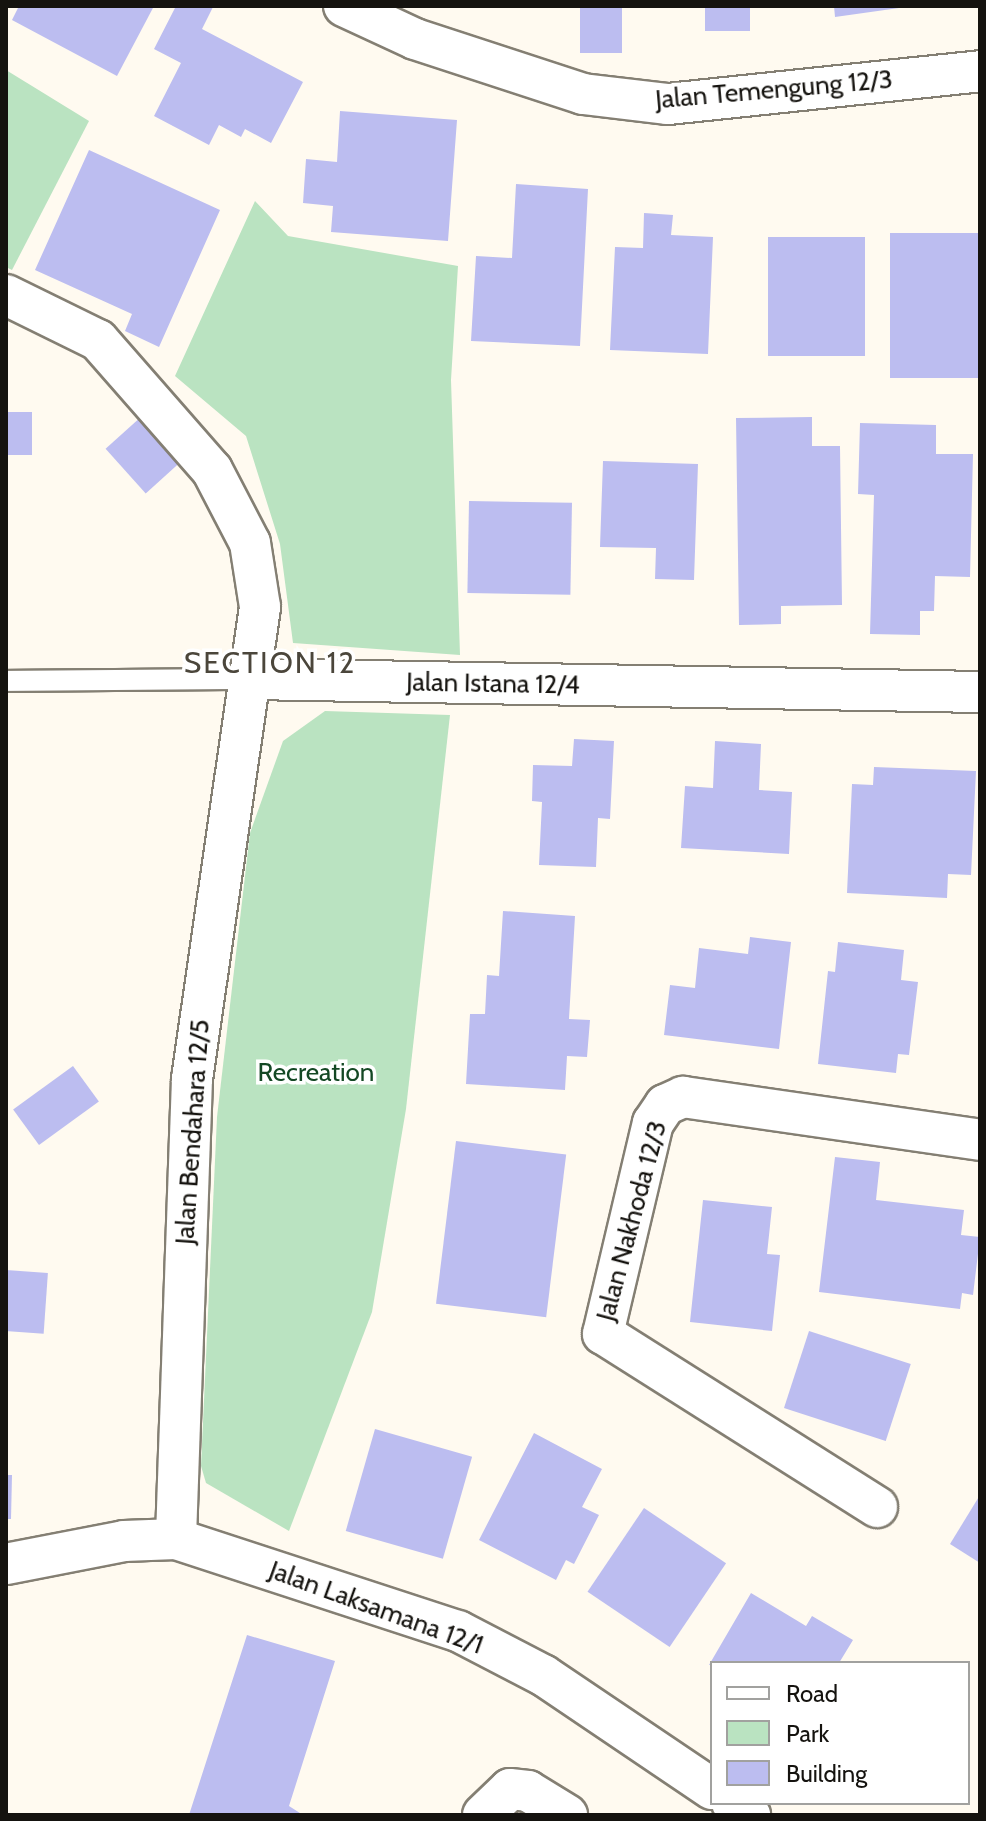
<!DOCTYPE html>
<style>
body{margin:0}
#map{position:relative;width:986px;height:1821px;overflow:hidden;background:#fffaf0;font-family:Cabin,sans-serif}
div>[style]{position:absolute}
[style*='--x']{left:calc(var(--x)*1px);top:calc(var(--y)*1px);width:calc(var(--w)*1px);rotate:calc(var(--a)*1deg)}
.green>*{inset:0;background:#bae3c1}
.building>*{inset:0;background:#bcbdf0;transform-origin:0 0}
.roads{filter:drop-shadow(2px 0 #847f73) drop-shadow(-2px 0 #847f73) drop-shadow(0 2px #847f73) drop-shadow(0 -2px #847f73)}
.service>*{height:20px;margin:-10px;padding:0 10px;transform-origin:10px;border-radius:10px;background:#fff}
.minor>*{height:40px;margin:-20px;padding:0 20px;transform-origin:20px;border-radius:20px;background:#fff}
span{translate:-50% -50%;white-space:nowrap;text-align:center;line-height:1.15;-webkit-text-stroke:7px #fff;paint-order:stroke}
.street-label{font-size:26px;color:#15130f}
.park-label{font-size:26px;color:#144824}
.quarter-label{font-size:30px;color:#4b463b;letter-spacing:2px}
.frame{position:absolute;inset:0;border:8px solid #15130f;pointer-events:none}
.legend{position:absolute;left:710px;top:1661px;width:260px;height:144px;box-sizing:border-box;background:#fff;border:2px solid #a1a19f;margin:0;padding:10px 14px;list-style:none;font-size:24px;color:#15130f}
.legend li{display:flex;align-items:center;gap:16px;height:40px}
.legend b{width:40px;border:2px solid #a1a19f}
</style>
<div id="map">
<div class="green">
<div style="clip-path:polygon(6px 70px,89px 121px,12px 270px,6px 267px)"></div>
<div style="clip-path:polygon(255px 201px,288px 236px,458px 266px,451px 380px,460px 655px,293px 643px,280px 544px,246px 436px,175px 376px)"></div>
<div style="clip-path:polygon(325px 711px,450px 715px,406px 1109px,372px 1312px,289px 1531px,206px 1483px,201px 1466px,217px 1117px,250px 833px,283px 741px)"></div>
</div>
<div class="building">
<div style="clip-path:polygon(19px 6px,154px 6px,117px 76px,12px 20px)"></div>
<div style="clip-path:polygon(176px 6px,213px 7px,202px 29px,303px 82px,271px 143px,245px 129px,241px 137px,219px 125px,209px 145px,154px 116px,181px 63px,154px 49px)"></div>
<div style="left:580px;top:6px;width:42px;height:47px"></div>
<div style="left:705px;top:6px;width:45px;height:25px"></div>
<div style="clip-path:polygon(834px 6px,899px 6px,899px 8px,835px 17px)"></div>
<div style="clip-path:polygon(340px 111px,457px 120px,448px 241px,331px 232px,333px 206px,303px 203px,306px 159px,337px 162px)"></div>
<div style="clip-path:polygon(89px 150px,220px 210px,159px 347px,125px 331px,132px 314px,35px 270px)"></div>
<div style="clip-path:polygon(516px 184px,588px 189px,580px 346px,471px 341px,476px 256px,512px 258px)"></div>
<div style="clip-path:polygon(644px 213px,673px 215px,671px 235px,713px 237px,708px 354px,610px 350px,615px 247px,643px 248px)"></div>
<div style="left:980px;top:233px;width:145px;height:90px;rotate:90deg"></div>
<div style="left:865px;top:237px;width:119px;height:97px;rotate:90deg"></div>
<div style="left:6px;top:412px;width:26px;height:43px"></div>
<div style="left:142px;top:416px;width:60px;height:49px;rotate:48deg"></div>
<div style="clip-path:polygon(812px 417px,812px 446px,840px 446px,842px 605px,781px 606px,781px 624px,739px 625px,736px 418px)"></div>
<div style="clip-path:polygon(860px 423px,936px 425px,936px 454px,973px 454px,970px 577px,935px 576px,934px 611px,920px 611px,920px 635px,870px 634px,874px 495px,858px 494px)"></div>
<div style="clip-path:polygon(603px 461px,698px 464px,694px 580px,655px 579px,656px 548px,600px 547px)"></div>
<div style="left:469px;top:501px;width:103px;height:92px;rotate:1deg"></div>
<div style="clip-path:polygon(574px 739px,614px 741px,610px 819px,598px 818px,596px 867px,539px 865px,542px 802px,532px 801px,533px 765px,572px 766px)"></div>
<div style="clip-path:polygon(715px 741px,761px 744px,759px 790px,792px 792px,789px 854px,681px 848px,685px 786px,713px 788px)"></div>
<div style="clip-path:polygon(874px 767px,976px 771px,971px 875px,948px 874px,947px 898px,847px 893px,852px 784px,873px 785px)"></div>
<div style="clip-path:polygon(503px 911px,575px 916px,569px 1019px,590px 1020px,587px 1057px,567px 1056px,565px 1090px,466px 1084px,470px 1014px,485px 1014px,487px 975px,499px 976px)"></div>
<div style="clip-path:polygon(750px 937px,791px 942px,779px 1049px,664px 1035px,670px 985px,695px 988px,699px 948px,748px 954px)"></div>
<div style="clip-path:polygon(838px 942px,904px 950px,901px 980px,918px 982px,909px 1055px,898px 1054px,896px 1073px,818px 1064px,828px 971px,835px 972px)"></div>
<div style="left:73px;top:1066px;width:44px;height:74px;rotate:54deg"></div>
<div style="left:456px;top:1141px;width:111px;height:164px;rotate:7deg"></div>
<div style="clip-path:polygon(835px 1157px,880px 1162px,876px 1200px,964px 1210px,961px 1235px,980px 1237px,973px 1295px,962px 1293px,960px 1309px,819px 1292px)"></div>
<div style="clip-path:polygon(703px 1200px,772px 1207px,767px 1254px,780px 1255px,772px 1331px,690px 1322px)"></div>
<div style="left:6px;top:1270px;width:42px;height:61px;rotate:4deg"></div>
<div style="left:809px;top:1331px;width:107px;height:81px;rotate:18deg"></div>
<div style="left:375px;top:1429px;width:101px;height:106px;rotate:16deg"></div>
<div style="clip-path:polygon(534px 1433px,602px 1469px,582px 1507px,599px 1515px,574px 1564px,566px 1560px,556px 1580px,479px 1540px)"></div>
<div style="clip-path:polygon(6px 1475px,12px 1475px,11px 1519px,6px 1519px)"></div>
<div style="clip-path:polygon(980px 1495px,980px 1563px,950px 1544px)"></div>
<div style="left:644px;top:1508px;width:99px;height:101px;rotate:34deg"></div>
<div style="clip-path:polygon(751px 1593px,806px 1626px,812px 1616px,853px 1640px,839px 1663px,709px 1665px)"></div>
<div style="clip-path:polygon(247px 1635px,335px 1661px,289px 1806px,303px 1815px,189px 1815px)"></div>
</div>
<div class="roads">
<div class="service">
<div style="--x:6;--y:681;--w:245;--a:-0.5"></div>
</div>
<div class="minor">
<div style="--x:344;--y:6;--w:78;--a:24.9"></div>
<div style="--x:415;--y:39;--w:177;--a:18.1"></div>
<div style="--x:583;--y:94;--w:86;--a:6.7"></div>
<div style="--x:668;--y:104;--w:314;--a:-6"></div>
<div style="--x:6;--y:295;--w:102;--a:26.1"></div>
<div style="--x:98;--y:340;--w:173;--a:48.8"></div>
<div style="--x:212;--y:470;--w:82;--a:62.5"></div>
<div style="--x:250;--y:543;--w:65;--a:81.1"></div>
<div style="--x:260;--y:607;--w:477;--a:98.2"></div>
<div style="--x:192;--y:1079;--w:460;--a:92"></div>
<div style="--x:251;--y:679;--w:729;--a:1.02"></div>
<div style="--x:877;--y:1507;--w:324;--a:-147.7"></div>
<div style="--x:603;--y:1334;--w:217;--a:-76.7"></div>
<div style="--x:653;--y:1123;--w:22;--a:-56"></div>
<div style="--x:665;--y:1105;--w:20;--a:-24"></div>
<div style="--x:683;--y:1097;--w:300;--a:8.2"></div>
<div style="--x:6;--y:1564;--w:120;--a:-11"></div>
<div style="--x:124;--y:1541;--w:52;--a:-2.2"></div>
<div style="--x:176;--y:1539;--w:297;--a:18.1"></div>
<div style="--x:458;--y:1631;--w:96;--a:27.4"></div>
<div style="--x:543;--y:1675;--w:204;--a:34"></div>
<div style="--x:732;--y:1803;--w:22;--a:34"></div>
<div style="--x:483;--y:1815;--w:37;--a:-44"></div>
<div style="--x:510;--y:1789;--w:18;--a:6"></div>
<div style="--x:528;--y:1791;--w:46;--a:31.6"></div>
</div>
</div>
<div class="street-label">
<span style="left:774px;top:90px;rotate:-5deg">Jalan Temengung 12/3</span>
<span style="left:493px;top:684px;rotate:1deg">Jalan Istana 12/4</span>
<span style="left:193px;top:1132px;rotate:-86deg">Jalan Bendahara 12/5</span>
<span style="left:632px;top:1221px;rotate:-75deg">Jalan Nakhoda 12/3</span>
<span style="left:376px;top:1608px;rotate:20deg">Jalan Laksamana 12/1</span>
</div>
<div class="park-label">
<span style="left:316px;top:1073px">Recreation</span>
</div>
<div class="quarter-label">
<span style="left:270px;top:663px">SECTION 12</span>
</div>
<div class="frame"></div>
<ul class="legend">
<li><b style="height:10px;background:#fff"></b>Road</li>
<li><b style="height:22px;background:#bae3c1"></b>Park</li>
<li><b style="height:22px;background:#bcbdf0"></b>Building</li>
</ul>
</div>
